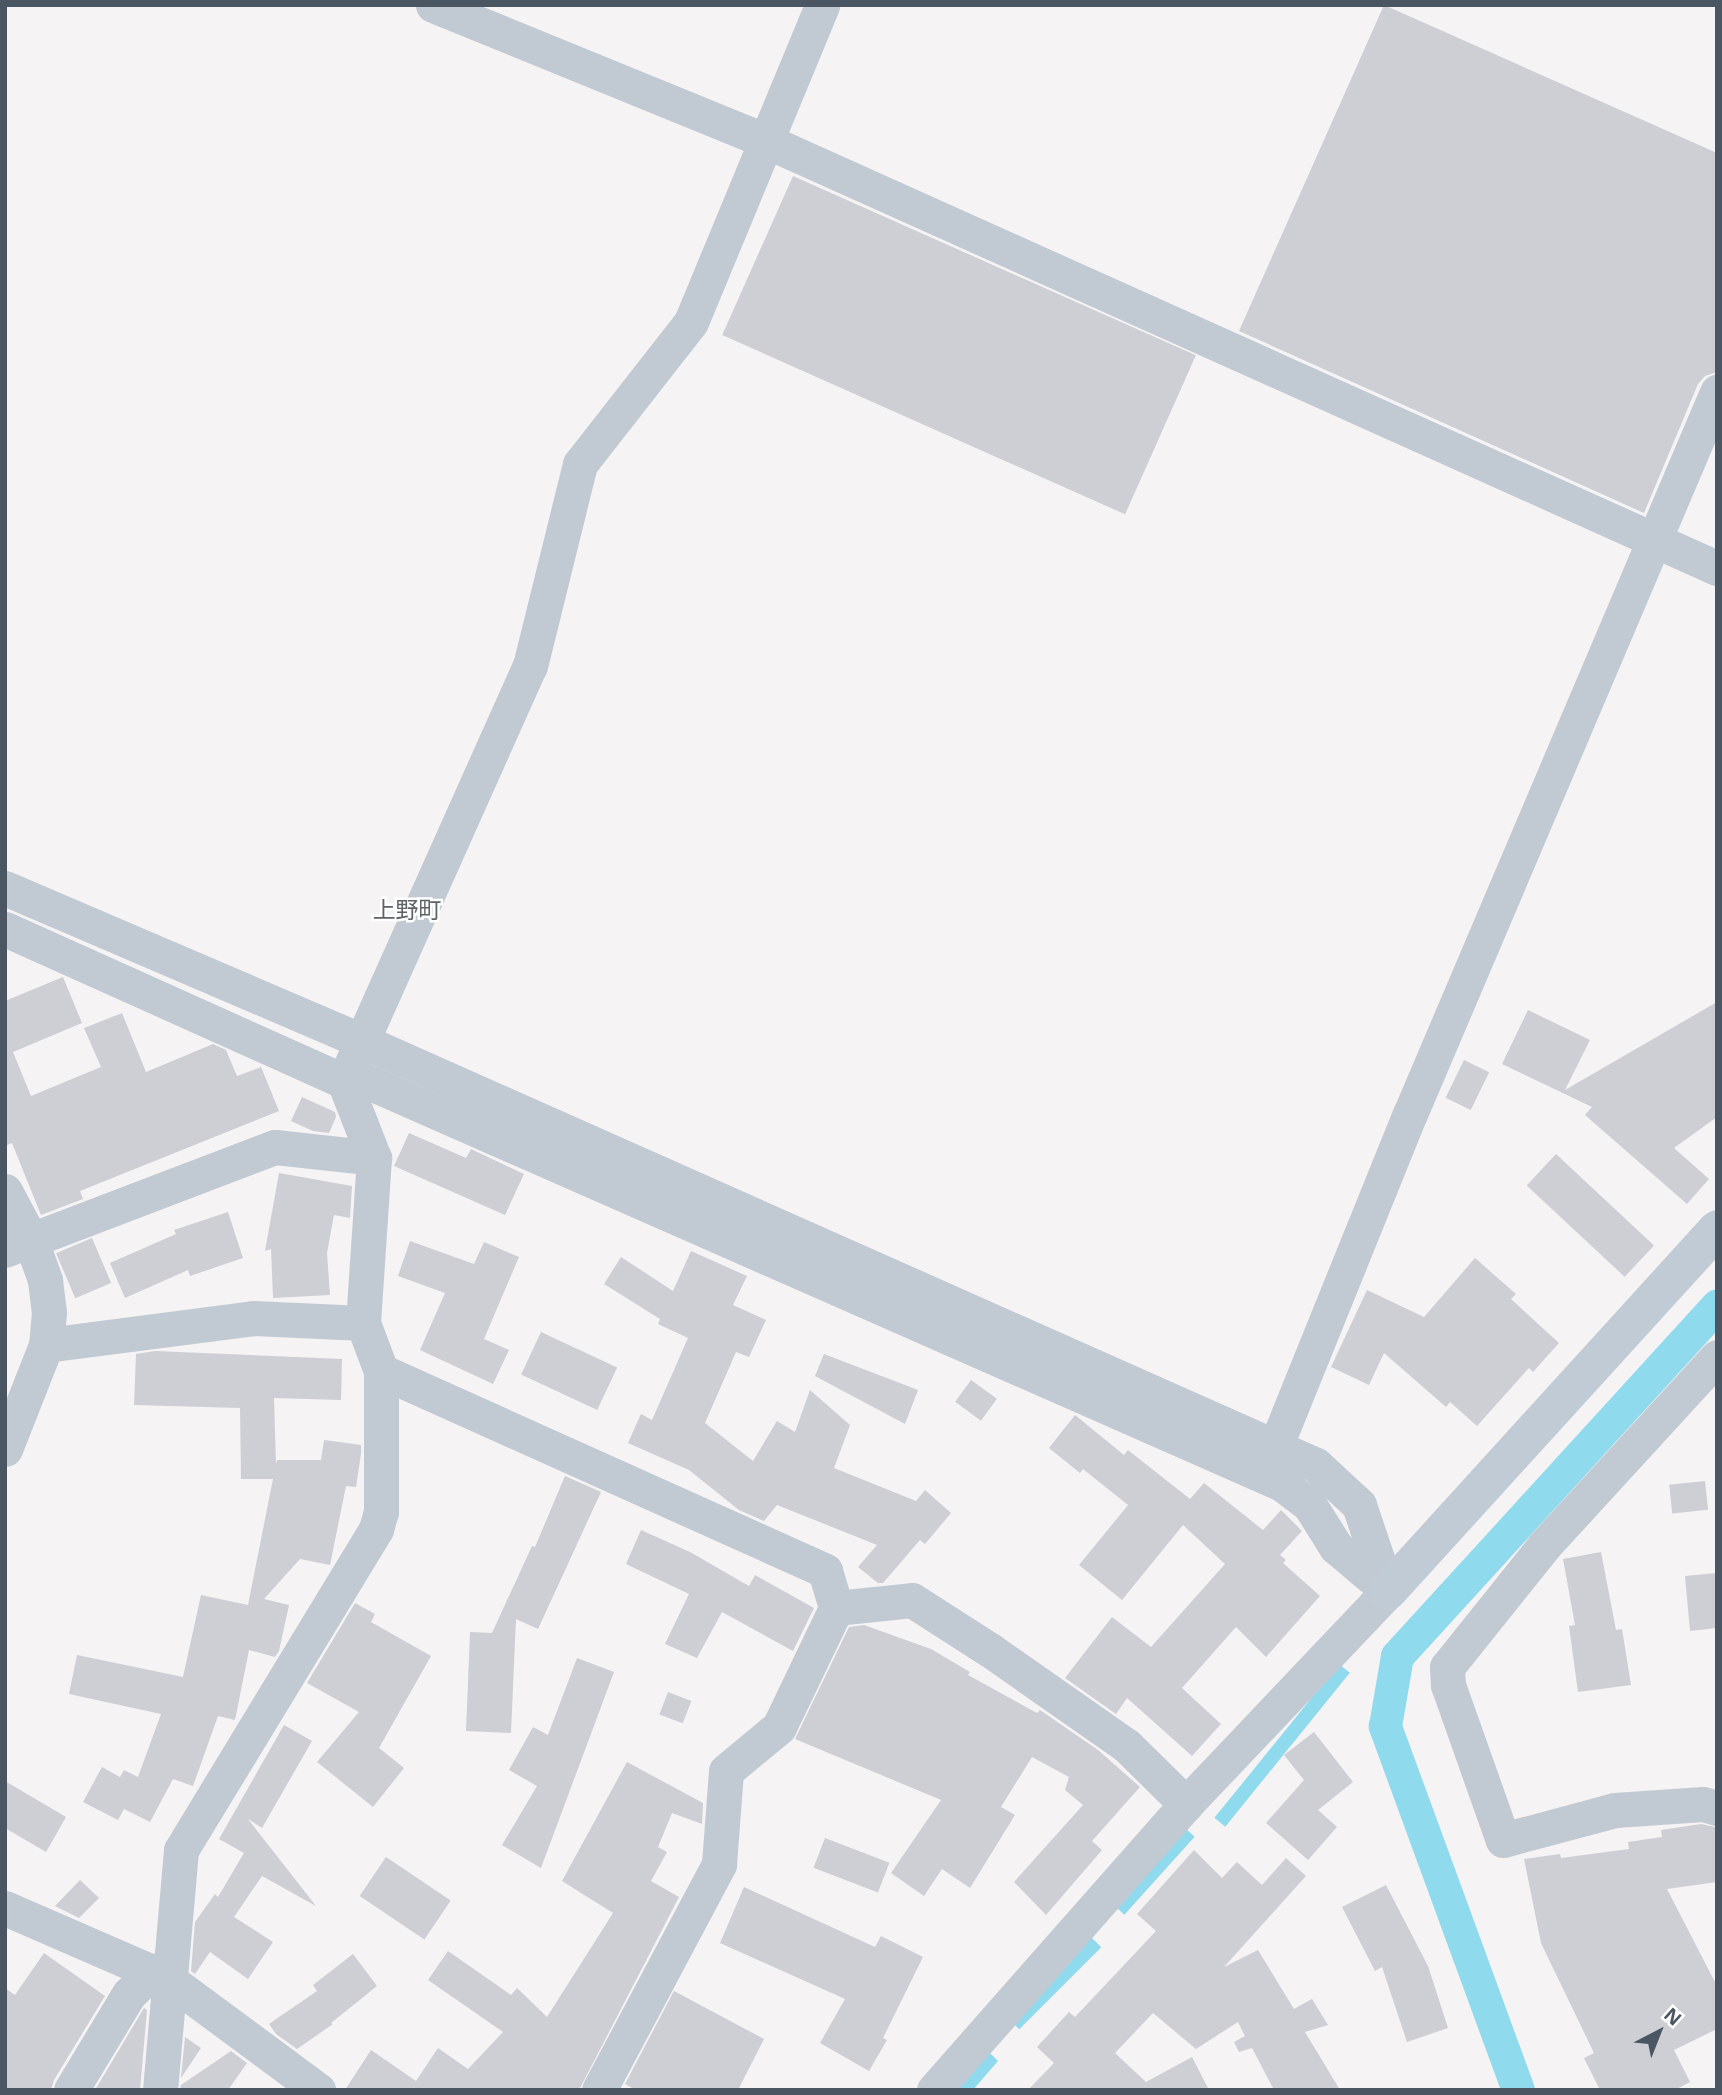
<!DOCTYPE html>
<meta charset="utf-8">
<style>
body{margin:0}
#map{position:relative;width:1722px;height:2095px;overflow:hidden;background:#f5f3f3;font-family:"Open Sans","Noto Sans JP",sans-serif}
div>[style]{position:absolute}
[style*='--x']{left:calc(var(--x)*1px);top:calc(var(--y)*1px);width:calc(var(--w)*1px);rotate:calc(var(--a)*1deg)}
.water>*{inset:0;background:#90daee;transform-origin:0 0}
.canal>*{height:33px;margin:-16.5px;padding:0 16.5px;transform-origin:16.5px;border-radius:16.5px;background:#90daee}
.building>*{inset:0;background:#cdcfd5;transform-origin:0 0}
.street>*{height:35px;margin:-17.5px;padding:0 17.5px;transform-origin:17.5px;border-radius:17.5px;background:#c1cad2}
.secondary>*{height:38px;margin:-19px;padding:0 19px;transform-origin:19px;border-radius:19px;background:#c1cbd6}
span{translate:-50% -50%;white-space:nowrap;text-align:center;line-height:1.15;-webkit-text-stroke:5px #fff;paint-order:stroke}
.quarter-label{font-size:23px;color:#5f6368}
.frame{position:absolute;inset:0;border:7px solid #4a5661;pointer-events:none}
.north{position:absolute;left:1624px;top:1997px;width:70px;height:70px;-webkit-text-stroke:5px #fff;paint-order:stroke;rotate:42deg;font-size:19px;font-weight:700;line-height:28px;text-align:center;color:#4a5661}
.north::after{content:'';display:block;margin:auto;width:24px;height:32px;background:#4a5661;clip-path:polygon(50% 0,100% 100%,50% 72%,0 100%)}
</style>
<div id="map">
<div class="water">
<div style="left:1339px;top:1664px;width:14px;height:198px;rotate:39deg"></div>
<div style="left:1185px;top:1828px;width:13px;height:105px;rotate:42deg"></div>
<div style="left:1090px;top:1936px;width:16px;height:116px;rotate:45deg"></div>
<div style="clip-path:polygon(988px 2051px,998px 2061px,973px 2090px,953px 2090px)"></div>
</div>
<div class="canal">
<div style="--x:1518;--y:2090;--w:388;--a:-110.1"></div>
<div style="--x:1385;--y:1726;--w:71;--a:-80.3"></div>
<div style="--x:1397;--y:1656;--w:475;--a:-47.6"></div>
</div>
<div class="building">
<div style="clip-path:polygon(1384px 5px,1717px 153px,1717px 372px,1705px 376px,1698px 384px,1644px 513px,1239px 331px)"></div>
<div style="left:793px;top:176px;width:441px;height:174px;rotate:24deg"></div>
<div style="clip-path:polygon(63px 977px,82px 1023px,13px 1052px,31px 1096px,101px 1067px,84px 1028px,122px 1013px,146px 1072px,213px 1044px,226px 1050px,237px 1076px,261px 1067px,279px 1111px,80px 1191px,83px 1199px,41px 1215px,12px 1143px,5px 1146px,5px 1001px)"></div>
<div style="clip-path:polygon(1717px 1002px,1717px 1117px,1674px 1148px,1709px 1179px,1687px 1204px,1585px 1115px,1592px 1107px,1502px 1064px,1528px 1010px,1590px 1040px,1565px 1090px)"></div>
<div style="left:1464px;top:1060px;width:28px;height:42px;rotate:26deg"></div>
<div style="clip-path:polygon(302px 1097px,335px 1112px,336px 1117px,329px 1133px,313px 1131px,291px 1121px)"></div>
<div style="clip-path:polygon(409px 1133px,466px 1158px,471px 1149px,524px 1174px,505px 1215px,394px 1166px)"></div>
<div style="left:1556px;top:1154px;width:134px;height:43px;rotate:43deg"></div>
<div style="clip-path:polygon(279px 1173px,352px 1186px,350px 1218px,334px 1215px,327px 1253px,330px 1295px,273px 1298px,271px 1249px,265px 1251px)"></div>
<div style="clip-path:polygon(228px 1212px,243px 1258px,190px 1276px,188px 1270px,125px 1298px,110px 1263px,176px 1234px,174px 1230px)"></div>
<div style="left:92px;top:1238px;width:49px;height:39px;rotate:67deg"></div>
<div style="clip-path:polygon(410px 1241px,474px 1264px,484px 1242px,519px 1257px,484px 1339px,509px 1350px,493px 1384px,420px 1350px,445px 1293px,398px 1276px)"></div>
<div style="clip-path:polygon(691px 1251px,747px 1276px,733px 1305px,766px 1320px,749px 1357px,736px 1352px,705px 1423px,753px 1461px,777px 1421px,795px 1432px,810px 1390px,850px 1425px,834px 1468px,916px 1501px,925px 1490px,951px 1513px,925px 1544px,920px 1540px,883px 1583px,878px 1583px,858px 1567px,877px 1545px,777px 1505px,764px 1521px,739px 1510px,689px 1470px,628px 1443px,641px 1414px,652px 1420px,688px 1338px,658px 1324px,660px 1319px,604px 1284px,621px 1257px,673px 1291px)"></div>
<div style="clip-path:polygon(1475px 1258px,1516px 1294px,1511px 1299px,1559px 1343px,1533px 1372px,1529px 1368px,1477px 1426px,1450px 1402px,1446px 1407px,1384px 1353px,1369px 1385px,1331px 1367px,1367px 1290px,1424px 1317px)"></div>
<div style="left:541px;top:1332px;width:84px;height:47px;rotate:25deg"></div>
<div style="clip-path:polygon(155px 1351px,342px 1359px,341px 1400px,274px 1398px,276px 1465px,277px 1460px,321px 1460px,324px 1440px,361px 1445px,361px 1454px,356px 1487px,346px 1486px,330px 1565px,300px 1559px,264px 1599px,289px 1605px,279px 1651px,275px 1657px,249px 1650px,235px 1720px,218px 1716px,193px 1786px,173px 1779px,150px 1822px,124px 1809px,118px 1820px,83px 1802px,102px 1767px,120px 1777px,124px 1770px,138px 1777px,161px 1714px,69px 1694px,77px 1655px,183px 1677px,201px 1595px,248px 1605px,273px 1479px,241px 1479px,240px 1408px,134px 1405px,136px 1354px)"></div>
<div style="clip-path:polygon(824px 1354px,918px 1390px,905px 1424px,815px 1376px)"></div>
<div style="left:971px;top:1380px;width:32px;height:27px;rotate:36deg"></div>
<div style="clip-path:polygon(1075px 1415px,1124px 1455px,1128px 1450px,1190px 1499px,1204px 1483px,1263px 1530px,1281px 1510px,1302px 1531px,1280px 1555px,1286px 1560px,1283px 1563px,1320px 1596px,1266px 1657px,1236px 1627px,1182px 1688px,1221px 1724px,1192px 1756px,1127px 1698px,1116px 1714px,1065px 1678px,1112px 1617px,1151px 1647px,1225px 1564px,1183px 1525px,1122px 1600px,1079px 1565px,1128px 1505px,1083px 1469px,1080px 1473px,1049px 1448px)"></div>
<div style="clip-path:polygon(565px 1476px,601px 1492px,538px 1629px,516px 1619px,511px 1733px,466px 1731px,470px 1632px,492px 1633px,532px 1546px,535px 1547px)"></div>
<div style="left:1705px;top:1481px;width:29px;height:36px;rotate:84deg"></div>
<div style="clip-path:polygon(641px 1530px,690px 1552px,749px 1586px,755px 1575px,814px 1608px,793px 1651px,722px 1612px,697px 1658px,665px 1644px,689px 1594px,626px 1564px)"></div>
<div style="clip-path:polygon(1601px 1552px,1616px 1630px,1622px 1629px,1631px 1685px,1578px 1692px,1569px 1626px,1575px 1625px,1563px 1559px)"></div>
<div style="clip-path:polygon(1717px 1573px,1717px 1628px,1690px 1631px,1685px 1576px)"></div>
<div style="clip-path:polygon(355px 1603px,375px 1614px,371px 1622px,431px 1656px,379px 1748px,404px 1768px,373px 1807px,317px 1762px,359px 1712px,307px 1683px)"></div>
<div style="clip-path:polygon(864px 1625px,931px 1649px,970px 1672px,968px 1675px,1037px 1713px,1040px 1710px,1098px 1750px,1140px 1787px,1092px 1841px,1102px 1850px,1046px 1915px,1014px 1882px,1083px 1805px,1065px 1790px,1069px 1777px,1032px 1757px,1001px 1807px,1015px 1815px,970px 1888px,942px 1869px,924px 1896px,891px 1873px,941px 1800px,795px 1739px,849px 1627px)"></div>
<div style="clip-path:polygon(577px 1658px,614px 1672px,541px 1868px,502px 1845px,537px 1786px,509px 1770px,533px 1727px,548px 1735px)"></div>
<div style="left:668px;top:1692px;width:25px;height:24px;rotate:21deg"></div>
<div style="clip-path:polygon(284px 1725px,312px 1741px,262px 1828px,248px 1819px,316px 1906px,262px 1876px,234px 1917px,273px 1942px,248px 1979px,210px 1952px,195px 1974px,191px 1971px,195px 1922px,215px 1894px,218px 1897px,244px 1853px,219px 1839px)"></div>
<div style="clip-path:polygon(1314px 1732px,1353px 1782px,1318px 1810px,1337px 1827px,1308px 1860px,1266px 1823px,1304px 1780px,1284px 1755px)"></div>
<div style="clip-path:polygon(627px 1762px,703px 1803px,702px 1824px,672px 1813px,658px 1847px,667px 1852px,651px 1881px,679px 1897px,579px 2090px,345px 2090px,371px 2050px,416px 2081px,438px 2048px,468px 2069px,503px 2032px,428px 1980px,448px 1951px,511px 1995px,517px 1988px,547px 2017px,613px 1913px,562px 1881px)"></div>
<div style="clip-path:polygon(5px 1781px,66px 1817px,46px 1852px,5px 1828px)"></div>
<div style="clip-path:polygon(1701px 1824px,1715px 1827px,1717px 1882px,1667px 1889px,1717px 1986px,1717px 2029px,1674px 2050px,1690px 2082px,1675px 2090px,1600px 2090px,1584px 2058px,1594px 2053px,1541px 1943px,1524px 1859px,1560px 1854px,1561px 1858px,1629px 1849px,1628px 1842px,1662px 1837px,1661px 1830px)"></div>
<div style="left:825px;top:1838px;width:69px;height:32px;rotate:21deg"></div>
<div style="clip-path:polygon(1194px 1850px,1222px 1878px,1237px 1862px,1262px 1885px,1286px 1858px,1306px 1876px,1224px 1967px,1258px 1950px,1294px 2009px,1312px 1999px,1328px 2025px,1305px 2032px,1340px 2090px,1274px 2090px,1252px 2048px,1239px 2052px,1234px 2042px,1245px 2036px,1238px 2022px,1196px 2049px,1153px 2013px,1115px 2053px,1146px 2082px,1192px 2057px,1209px 2090px,1028px 2090px,1054px 2063px,1037px 2047px,1069px 2012px,1075px 2017px,1156px 1931px,1137px 1914px)"></div>
<div style="left:386px;top:1857px;width:78px;height:47px;rotate:34deg"></div>
<div style="clip-path:polygon(80px 1880px,99px 1898px,79px 1918px,55px 1906px)"></div>
<div style="clip-path:polygon(1386px 1885px,1428px 1966px,1448px 2028px,1407px 2042px,1382px 1967px,1375px 1971px,1342px 1907px)"></div>
<div style="clip-path:polygon(744px 1887px,875px 1947px,881px 1936px,923px 1957px,883px 2038px,887px 2040px,869px 2071px,820px 2043px,845px 1999px,720px 1943px)"></div>
<div style="clip-path:polygon(44px 1953px,105px 1996px,54px 2080px,51px 2090px,5px 2090px,5px 1988px,15px 1995px)"></div>
<div style="clip-path:polygon(353px 1954px,377px 1986px,331px 2023px,333px 2024px,297px 2049px,276px 2034px,269px 2024px,317px 1991px,313px 1985px)"></div>
<div style="clip-path:polygon(674px 1991px,764px 2039px,738px 2090px,636px 2090px,625px 2084px)"></div>
<div style="clip-path:polygon(144px 2008px,147px 2010px,140px 2090px,95px 2090px)"></div>
<div style="clip-path:polygon(185px 2037px,201px 2048px,181px 2078px)"></div>
<div style="clip-path:polygon(231px 2051px,247px 2063px,228px 2090px,180px 2090px,181px 2085px)"></div>
</div>
<div class="street">
<div style="--x:433;--y:5;--w:357;--a:22.2"></div>
<div style="--x:764;--y:140;--w:1045;--a:24.19"></div>
<div style="--x:5;--y:888;--w:388;--a:23.2"></div>
<div style="--x:362;--y:1041;--w:1044;--a:23.96"></div>
<div style="--x:1316;--y:1465;--w:59;--a:42.9"></div>
<div style="--x:1359;--y:1505;--w:91;--a:71.4"></div>
<div style="--x:5;--y:929;--w:372;--a:24.2"></div>
<div style="--x:348;--y:1073;--w:1020;--a:23.75"></div>
<div style="--x:1282;--y:1484;--w:34;--a:37"></div>
<div style="--x:1309;--y:1504;--w:51;--a:57.9"></div>
<div style="--x:1336;--y:1547;--w:68;--a:40.2"></div>
<div style="--x:5;--y:1191;--w:53;--a:62"></div>
<div style="--x:30;--y:1238;--w:45;--a:70.3"></div>
<div style="--x:45;--y:1280;--w:32;--a:83"></div>
<div style="--x:49;--y:1312;--w:33;--a:95"></div>
<div style="--x:46;--y:1345;--w:209;--a:-7.4"></div>
<div style="--x:253;--y:1318;--w:110;--a:2.6"></div>
<div style="--x:5;--y:1250;--w:289;--a:-20.9"></div>
<div style="--x:275;--y:1147;--w:100;--a:6.3"></div>
<div style="--x:1717;--y:1357;--w:256;--a:132.5"></div>
<div style="--x:1544;--y:1546;--w:155;--a:128.7"></div>
<div style="--x:1447;--y:1667;--w:18;--a:87"></div>
<div style="--x:1448;--y:1685;--w:164;--a:70.5"></div>
<div style="--x:1503;--y:1840;--w:116;--a:-15"></div>
<div style="--x:1615;--y:1810;--w:88;--a:-3.9"></div>
<div style="--x:1703;--y:1804;--w:15;--a:16"></div>
<div style="--x:381;--y:1371;--w:487;--a:24.2"></div>
<div style="--x:825;--y:1571;--w:39;--a:73"></div>
<div style="--x:836;--y:1608;--w:76;--a:-6"></div>
<div style="--x:912;--y:1600;--w:93;--a:32.7"></div>
<div style="--x:990;--y:1650;--w:167;--a:35"></div>
<div style="--x:1127;--y:1746;--w:83;--a:44.5"></div>
<div style="--x:1276;--y:1445;--w:357;--a:-68"></div>
<div style="--x:1410;--y:1114;--w:785;--a:-66.96"></div>
<div style="--x:5;--y:1449;--w:112;--a:-68.5"></div>
<div style="--x:5;--y:1908;--w:178;--a:23.5"></div>
<div style="--x:168;--y:1979;--w:187;--a:36.5"></div>
<div style="--x:71;--y:2090;--w:112;--a:-58.9"></div>
<div style="--x:129;--y:1994;--w:34;--a:-43"></div>
<div style="--x:160;--y:2090;--w:241;--a:-85"></div>
<div style="--x:181;--y:1850;--w:376;--a:-58.7"></div>
<div style="--x:376;--y:1529;--w:18;--a:-74"></div>
<div style="--x:381;--y:1512;--w:141;--a:-90"></div>
<div style="--x:381;--y:1371;--w:51;--a:-110.6"></div>
<div style="--x:363;--y:1323;--w:165;--a:-86.2"></div>
<div style="--x:374;--y:1158;--w:83;--a:-111.3"></div>
<div style="--x:344;--y:1081;--w:455;--a:-65.9"></div>
<div style="--x:530;--y:666;--w:208;--a:-76.1"></div>
<div style="--x:580;--y:464;--w:180;--a:-52"></div>
<div style="--x:691;--y:322;--w:343;--a:-67.5"></div>
<div style="--x:599;--y:2090;--w:256;--a:-62"></div>
<div style="--x:719;--y:1864;--w:93;--a:-85.7"></div>
<div style="--x:726;--y:1771;--w:69;--a:-39.7"></div>
<div style="--x:779;--y:1727;--w:132;--a:-64.4"></div>
<div style="--x:934;--y:2090;--w:381;--a:-48.6"></div>
<div style="--x:1186;--y:1804;--w:294;--a:-46.5"></div>
</div>
<div class="secondary">
<div style="--x:1388;--y:1591;--w:489;--a:-47.7"></div>
</div>
<div class="quarter-label">
<span style="left:407px;top:909px">上野町</span>
</div>
<div class="frame"></div>
<div class="north">N</div>
</div>
